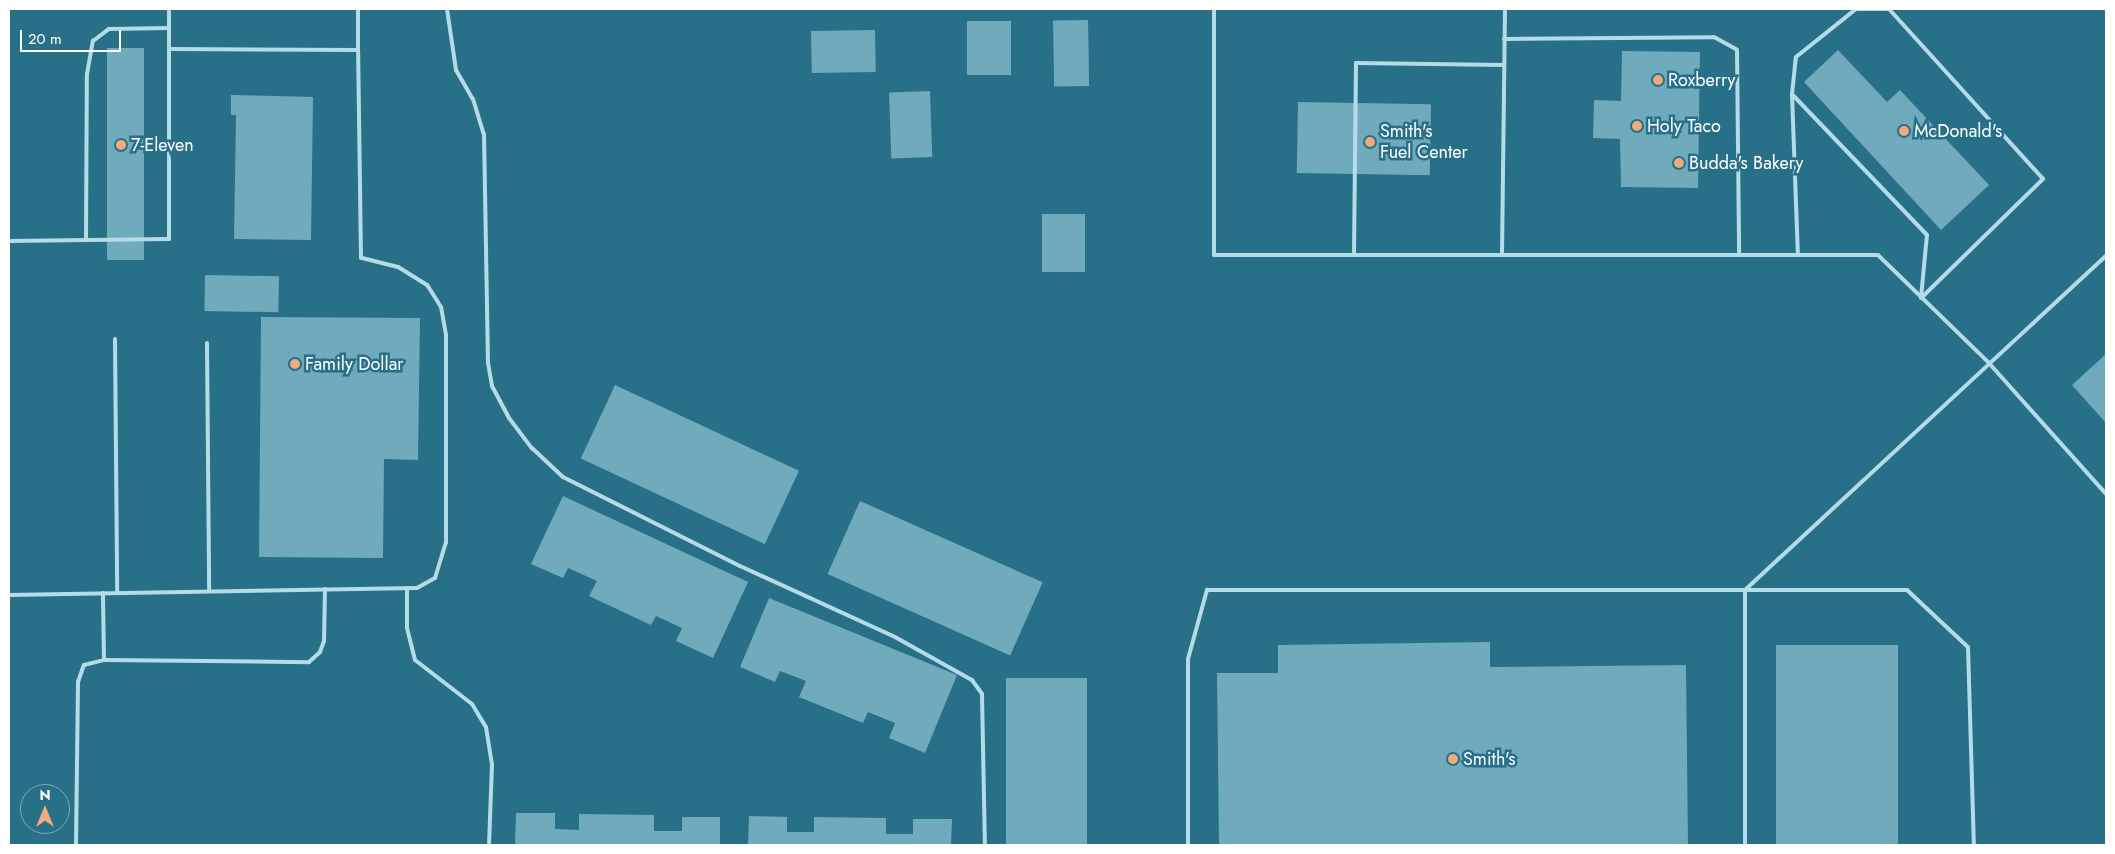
<!DOCTYPE html>
<style>
body{margin:0}
#map{position:relative;width:2115px;height:854px;overflow:hidden;background:#286f88;font-family:Jost,sans-serif}
div>[style]{position:absolute}
[style*='--x']{left:calc(var(--x)*1px);top:calc(var(--y)*1px);width:calc(var(--w)*1px);rotate:calc(var(--a)*1deg)}
.building>*{inset:0;background:#70aabd;transform-origin:0 0}
.service>*{height:4px;margin:-2px;padding:0 2px;transform-origin:2px;border-radius:2px;background:#b4dce8}
.dots>*{width:14px;height:14px;translate:-50% -50%;box-sizing:border-box;border:2px solid #286f88;border-radius:50%}
span{translate:-50% -50%;white-space:nowrap;text-align:center;line-height:1.15;-webkit-text-stroke:5px #286f88;paint-order:stroke}
.poi-label{font-size:18px;color:#fff}
.left{translate:0 -50%;text-align:left}
.frame{position:absolute;inset:0;border:10px solid #fff;pointer-events:none}
.north{position:absolute;left:20px;top:784px;width:50px;height:50px;box-sizing:border-box;background:#286f88;border:1px solid #7ea9b8;border-radius:50%;rotate:0deg;font-size:14px;font-weight:700;line-height:20px;text-align:center;color:#fff}
.north::after{content:'';display:block;margin:auto;width:18px;height:22px;background:#f0aa7b;clip-path:polygon(50% 0,100% 100%,50% 72%,0 100%)}
.scale{position:absolute;left:20px;top:30px;width:101px;height:22px;box-sizing:border-box;border:2px solid #fff;border-top:0;padding-left:6px;font-size:15px;line-height:18px;white-space:nowrap;color:#fff;-webkit-text-stroke:4px #286f88;paint-order:stroke}
</style>
<div id="map">
<div class="building">
<div style="left:1088px;top:20px;width:66px;height:35px;rotate:89deg"></div>
<div style="left:967px;top:21px;width:44px;height:54px"></div>
<div style="left:875px;top:30px;width:42px;height:64px;rotate:89deg"></div>
<div style="left:107px;top:48px;width:37px;height:212px"></div>
<div style="clip-path:polygon(1838px 50px,1887px 102px,1900px 90px,1989px 185px,1941px 230px,1804px 82px)"></div>
<div style="clip-path:polygon(1622px 51px,1700px 52px,1698px 188px,1621px 187px,1620px 139px,1593px 138px,1594px 100px,1621px 101px)"></div>
<div style="left:930px;top:91px;width:66px;height:41px;rotate:88deg"></div>
<div style="clip-path:polygon(231px 95px,313px 97px,311px 240px,234px 239px,236px 115px,231px 115px)"></div>
<div style="left:1298px;top:102px;width:133px;height:71px;rotate:1deg"></div>
<div style="left:1042px;top:214px;width:43px;height:58px"></div>
<div style="left:205px;top:275px;width:74px;height:36px;rotate:1deg"></div>
<div style="clip-path:polygon(261px 317px,420px 318px,418px 460px,384px 459px,383px 558px,259px 557px)"></div>
<div style="clip-path:polygon(2106px 354px,2106px 423px,2072px 385px)"></div>
<div style="left:615px;top:385px;width:203px;height:81px;rotate:25deg"></div>
<div style="clip-path:polygon(563px 496px,748px 582px,713px 658px,676px 641px,682px 628px,656px 616px,651px 625px,589px 596px,597px 581px,568px 568px,563px 578px,531px 564px)"></div>
<div style="left:860px;top:501px;width:200px;height:80px;rotate:24deg"></div>
<div style="clip-path:polygon(769px 598px,957px 675px,925px 753px,889px 738px,895px 723px,868px 712px,863px 723px,799px 697px,806px 681px,780px 671px,775px 682px,740px 667px)"></div>
<div style="clip-path:polygon(1490px 642px,1490px 667px,1686px 665px,1688px 845px,1219px 845px,1217px 673px,1278px 673px,1278px 645px)"></div>
<div style="left:1776px;top:645px;width:122px;height:200px"></div>
<div style="left:1006px;top:678px;width:81px;height:167px"></div>
<div style="clip-path:polygon(516px 813px,555px 813px,555px 829px,579px 830px,579px 814px,654px 815px,654px 831px,682px 831px,682px 817px,720px 817px,720px 845px,515px 845px)"></div>
<div style="clip-path:polygon(749px 816px,787px 817px,787px 832px,814px 832px,814px 817px,886px 818px,886px 834px,913px 834px,913px 819px,952px 819px,951px 845px,748px 845px)"></div>
</div>
<div class="service">
<div style="--x:447;--y:9;--w:62;--a:81.6"></div>
<div style="--x:456;--y:70;--w:34;--a:60"></div>
<div style="--x:473;--y:99;--w:37;--a:73"></div>
<div style="--x:484;--y:134;--w:229;--a:89"></div>
<div style="--x:488;--y:363;--w:23;--a:80"></div>
<div style="--x:492;--y:386;--w:36;--a:62"></div>
<div style="--x:509;--y:418;--w:38;--a:53"></div>
<div style="--x:532;--y:448;--w:42;--a:43.1"></div>
<div style="--x:563;--y:477;--w:198;--a:26.7"></div>
<div style="--x:740;--y:566;--w:170;--a:24.6"></div>
<div style="--x:895;--y:637;--w:88;--a:29.2"></div>
<div style="--x:972;--y:680;--w:17;--a:54"></div>
<div style="--x:982;--y:694;--w:151;--a:88.9"></div>
<div style="--x:1214;--y:9;--w:246;--a:90"></div>
<div style="--x:1214;--y:255;--w:664;--a:0"></div>
<div style="--x:1878;--y:255;--w:153;--a:44.2"></div>
<div style="--x:1988;--y:362;--w:177;--a:48.2"></div>
<div style="--x:1856;--y:9;--w:33;--a:0"></div>
<div style="--x:1889;--y:9;--w:229;--a:47.8"></div>
<div style="--x:2043;--y:179;--w:170;--a:135.7"></div>
<div style="--x:1921;--y:298;--w:63;--a:-84.6"></div>
<div style="--x:1927;--y:235;--w:195;--a:-133.8"></div>
<div style="--x:1792;--y:94;--w:37;--a:-84"></div>
<div style="--x:1796;--y:57;--w:77;--a:-38.7"></div>
<div style="--x:1504;--y:39;--w:210;--a:-0.5"></div>
<div style="--x:1714;--y:37;--w:26;--a:29"></div>
<div style="--x:1737;--y:50;--w:205;--a:89.4"></div>
<div style="--x:169;--y:49;--w:189;--a:0.3"></div>
<div style="--x:358;--y:50;--w:41;--a:-90"></div>
<div style="--x:1792;--y:94;--w:161;--a:87.9"></div>
<div style="--x:86;--y:240;--w:166;--a:-89.7"></div>
<div style="--x:87;--y:74;--w:34;--a:-80"></div>
<div style="--x:93;--y:41;--w:20;--a:-37"></div>
<div style="--x:109;--y:29;--w:60;--a:-1"></div>
<div style="--x:9;--y:241;--w:160;--a:-0.7"></div>
<div style="--x:169;--y:239;--w:230;--a:-90"></div>
<div style="--x:1354;--y:255;--w:192;--a:-89.4"></div>
<div style="--x:1356;--y:63;--w:148;--a:0.8"></div>
<div style="--x:1502;--y:255;--w:246;--a:-89.3"></div>
<div style="--x:115;--y:339;--w:254;--a:89.5"></div>
<div style="--x:207;--y:343;--w:248;--a:89.5"></div>
<div style="--x:407;--y:588;--w:40;--a:90"></div>
<div style="--x:407;--y:628;--w:33;--a:76"></div>
<div style="--x:415;--y:660;--w:72;--a:37.7"></div>
<div style="--x:472;--y:704;--w:27;--a:59"></div>
<div style="--x:486;--y:727;--w:37;--a:81"></div>
<div style="--x:492;--y:764;--w:81;--a:92.1"></div>
<div style="--x:9;--y:595;--w:408;--a:-1"></div>
<div style="--x:417;--y:588;--w:21;--a:-29"></div>
<div style="--x:435;--y:578;--w:37;--a:-73"></div>
<div style="--x:446;--y:543;--w:208;--a:-90"></div>
<div style="--x:446;--y:335;--w:28;--a:-100"></div>
<div style="--x:441;--y:307;--w:26;--a:-122"></div>
<div style="--x:427;--y:285;--w:34;--a:-148"></div>
<div style="--x:398;--y:267;--w:38;--a:-166"></div>
<div style="--x:361;--y:258;--w:208;--a:-90.8"></div>
<div style="--x:104;--y:660;--w:205;--a:0.6"></div>
<div style="--x:309;--y:662;--w:15;--a:-42"></div>
<div style="--x:320;--y:652;--w:12;--a:-70"></div>
<div style="--x:324;--y:641;--w:52;--a:-88.9"></div>
<div style="--x:76;--y:845;--w:163;--a:-89.3"></div>
<div style="--x:78;--y:682;--w:18;--a:-71"></div>
<div style="--x:84;--y:665;--w:21;--a:-14"></div>
<div style="--x:104;--y:660;--w:67;--a:-90.9"></div>
<div style="--x:1188;--y:845;--w:186;--a:-90"></div>
<div style="--x:1188;--y:659;--w:72;--a:-74.6"></div>
<div style="--x:1207;--y:590;--w:700;--a:0"></div>
<div style="--x:1907;--y:590;--w:83;--a:43.1"></div>
<div style="--x:1968;--y:647;--w:198;--a:88.3"></div>
<div style="--x:1745;--y:845;--w:255;--a:-90"></div>
<div style="--x:1745;--y:590;--w:492;--a:-42.8"></div>
</div>
<div class="dots">
<div style="left:1658px;top:80px;background:#f0aa7b"></div>
<div style="left:1637px;top:126px;background:#f0aa7b"></div>
<div style="left:1904px;top:131px;background:#f0aa7b"></div>
<div style="left:1370px;top:142px;background:#f0aa7b"></div>
<div style="left:121px;top:145px;background:#f0aa7b"></div>
<div style="left:1679px;top:163px;background:#f0aa7b"></div>
<div style="left:295px;top:364px;background:#f0aa7b"></div>
<div style="left:1453px;top:759px;background:#f0aa7b"></div>
</div>
<div class="poi-label">
<span class="left" style="left:1668px;top:80px">Roxberry</span>
<span class="left" style="left:1647px;top:126px">Holy Taco</span>
<span class="left" style="left:1914px;top:131px">McDonald's</span>
<span class="left" style="left:1380px;top:142px">Smith's<br>Fuel Center</span>
<span class="left" style="left:131px;top:145px">7-Eleven</span>
<span class="left" style="left:1689px;top:163px">Budda's Bakery</span>
<span class="left" style="left:305px;top:364px">Family Dollar</span>
<span class="left" style="left:1463px;top:759px">Smith's</span>
</div>
<div class="frame"></div>
<div class="north">N</div>
<div class="scale">20 m</div>
</div>
